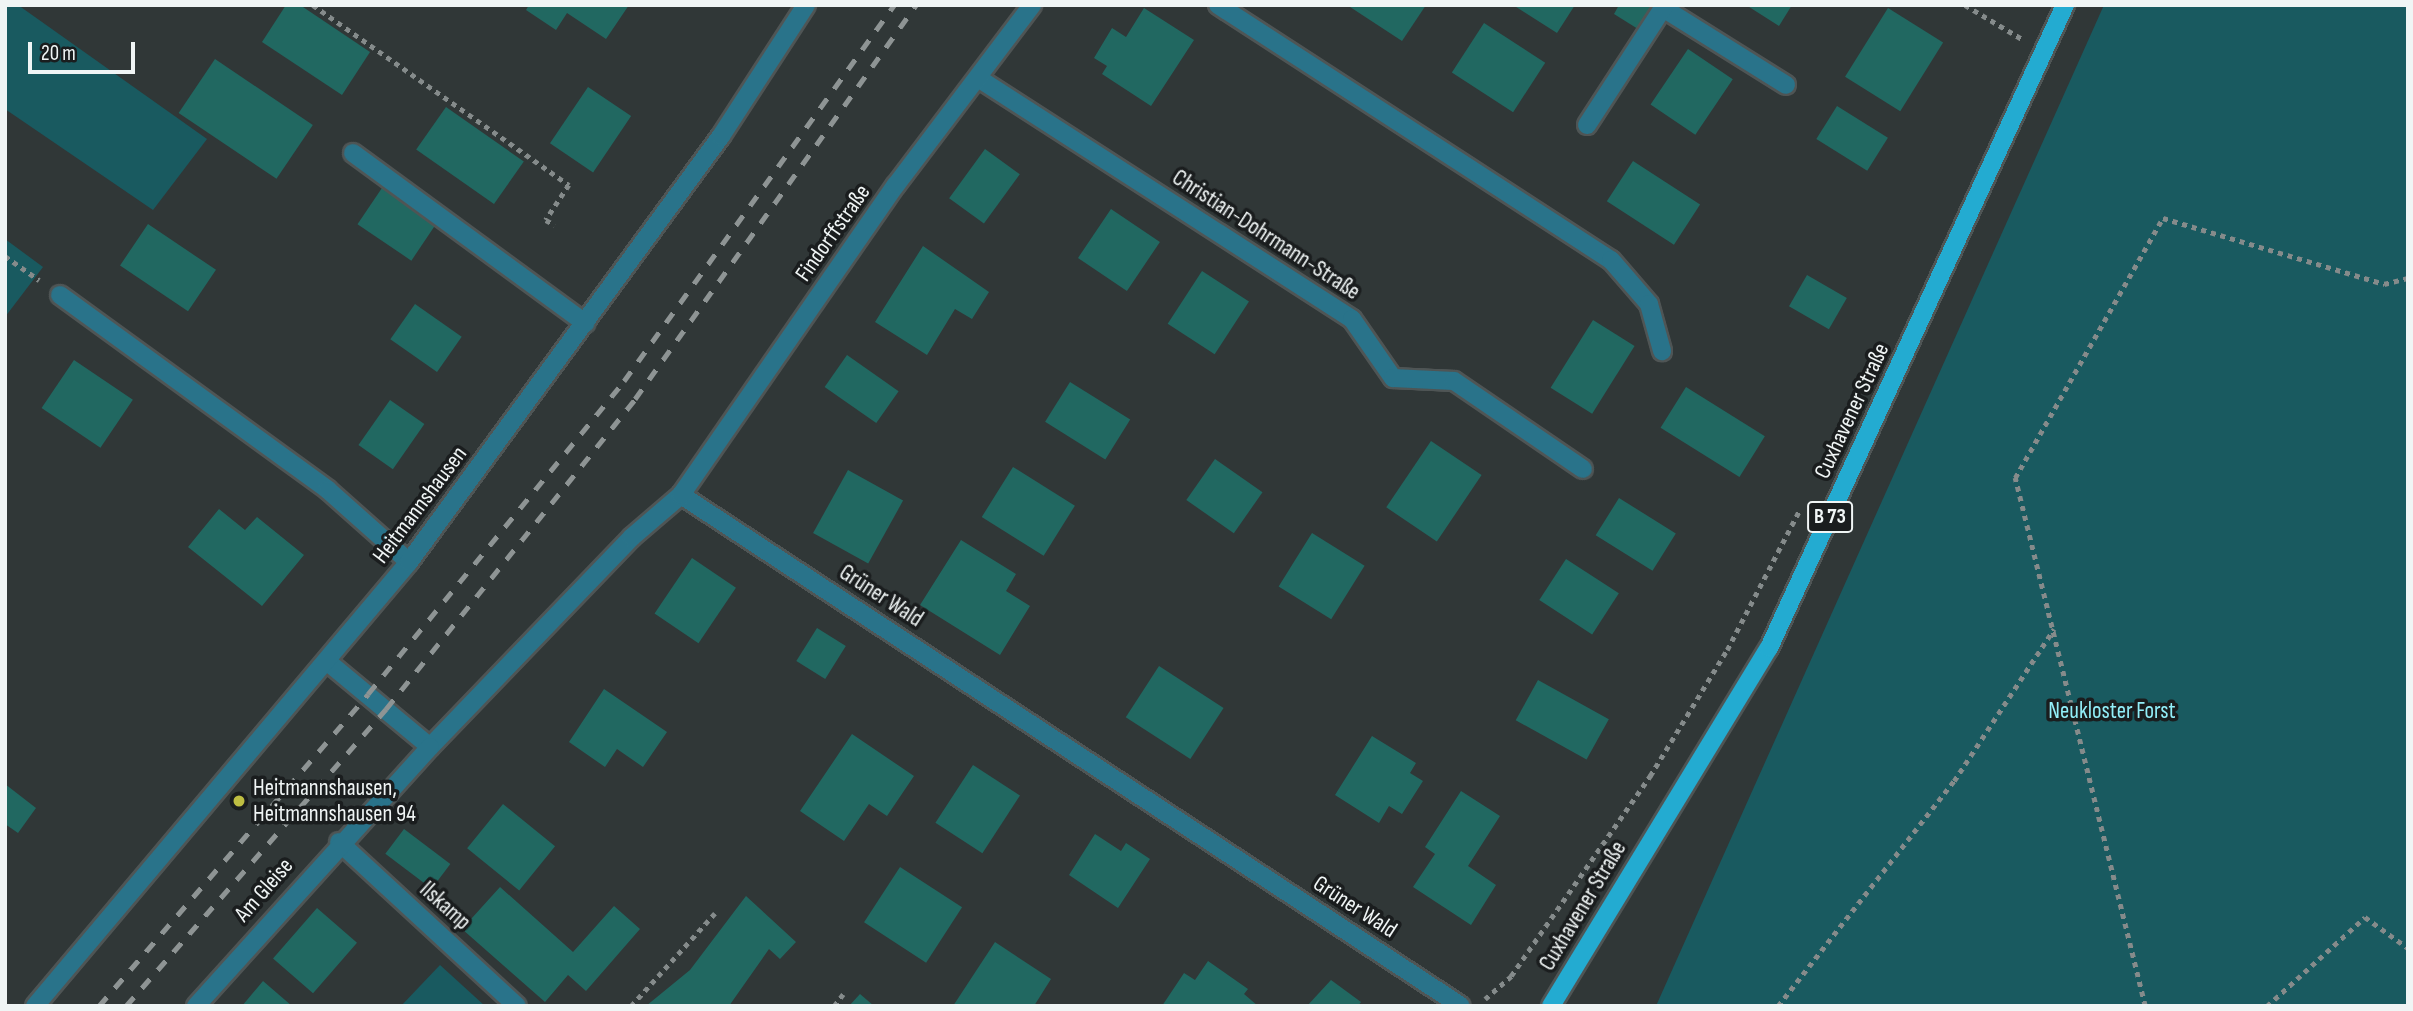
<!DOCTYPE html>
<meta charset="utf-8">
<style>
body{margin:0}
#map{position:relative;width:2413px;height:1011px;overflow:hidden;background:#303737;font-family:"Sofia Sans Condensed",sans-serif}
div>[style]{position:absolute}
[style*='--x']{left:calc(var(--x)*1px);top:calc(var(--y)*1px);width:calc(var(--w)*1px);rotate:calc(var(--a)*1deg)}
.green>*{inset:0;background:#195a60}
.building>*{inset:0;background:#216861;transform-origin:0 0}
.path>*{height:4.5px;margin-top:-2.25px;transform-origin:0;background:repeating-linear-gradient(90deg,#858b8b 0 5px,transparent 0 10px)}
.roads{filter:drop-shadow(2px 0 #4f5555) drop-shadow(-2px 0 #4f5555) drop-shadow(0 2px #4f5555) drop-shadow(0 -2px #4f5555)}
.minor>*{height:18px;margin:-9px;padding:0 9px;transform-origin:9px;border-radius:9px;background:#29738a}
.major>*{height:18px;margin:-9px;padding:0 9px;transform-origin:9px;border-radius:9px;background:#23abd1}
.rail>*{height:5px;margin-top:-2.5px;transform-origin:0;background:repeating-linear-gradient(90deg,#8e9494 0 12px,transparent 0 24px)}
.dots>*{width:19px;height:19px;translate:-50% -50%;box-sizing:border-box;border:4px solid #1a1d1e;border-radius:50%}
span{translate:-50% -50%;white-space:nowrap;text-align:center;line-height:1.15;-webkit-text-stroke:7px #1a1d1e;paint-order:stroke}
.shield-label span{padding:2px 5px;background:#1a1d1e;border:2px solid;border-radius:5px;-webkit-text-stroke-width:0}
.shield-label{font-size:21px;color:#f0f5f5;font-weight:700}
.street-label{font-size:23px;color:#f0f5f5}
.park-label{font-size:23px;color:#92eef8}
.poi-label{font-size:23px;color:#f0f5f5}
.left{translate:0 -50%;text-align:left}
.frame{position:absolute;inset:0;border:7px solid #f0f5f5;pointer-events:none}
.scale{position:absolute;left:28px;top:42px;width:107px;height:32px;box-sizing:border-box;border:4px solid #f0f5f5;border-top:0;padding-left:9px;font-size:21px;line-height:24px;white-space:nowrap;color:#f0f5f5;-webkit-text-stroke:5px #1a1d1e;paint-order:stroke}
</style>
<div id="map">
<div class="green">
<div style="clip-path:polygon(5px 5px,18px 5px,207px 139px,153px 210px,5px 109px)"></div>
<div style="clip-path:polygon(2104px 5px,2408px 5px,2408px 1006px,1656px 1006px)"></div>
<div style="clip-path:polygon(5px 239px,43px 267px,5px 317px)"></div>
<div style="clip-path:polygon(440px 965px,485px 1006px,401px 1006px)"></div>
</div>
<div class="building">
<div style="clip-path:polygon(286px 5px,300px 5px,370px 52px,342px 95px,262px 42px)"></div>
<div style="clip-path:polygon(529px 5px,629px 5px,606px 39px,567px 13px,556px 30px,526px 10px)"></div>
<div style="clip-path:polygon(1347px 5px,1426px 5px,1402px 41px)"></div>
<div style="clip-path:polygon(1513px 5px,1575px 5px,1557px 33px)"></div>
<div style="clip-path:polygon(1619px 5px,1653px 5px,1638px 29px,1614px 14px)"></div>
<div style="clip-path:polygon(1746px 5px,1792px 5px,1779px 26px)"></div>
<div style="clip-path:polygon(1144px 8px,1194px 40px,1151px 106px,1102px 74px,1107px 66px,1094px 58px,1112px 28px,1126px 37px)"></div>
<div style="left:1888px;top:8px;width:65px;height:81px;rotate:32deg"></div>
<div style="left:1484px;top:23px;width:73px;height:59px;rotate:33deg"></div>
<div style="left:1688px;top:49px;width:54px;height:67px;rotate:34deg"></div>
<div style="left:215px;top:59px;width:118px;height:65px;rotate:34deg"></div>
<div style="left:588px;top:87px;width:52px;height:68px;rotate:34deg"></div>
<div style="left:1837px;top:106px;width:60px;height:39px;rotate:32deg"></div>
<div style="left:446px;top:107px;width:95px;height:52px;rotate:35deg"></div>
<div style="left:985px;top:149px;width:43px;height:61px;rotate:36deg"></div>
<div style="left:1633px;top:161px;width:80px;height:48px;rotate:33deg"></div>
<div style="left:386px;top:182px;width:65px;height:51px;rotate:34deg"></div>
<div style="left:1111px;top:209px;width:59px;height:59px;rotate:34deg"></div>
<div style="left:148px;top:224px;width:82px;height:50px;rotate:34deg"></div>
<div style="clip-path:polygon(923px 246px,989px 292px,972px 319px,955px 309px,927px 355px,875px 322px)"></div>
<div style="left:1202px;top:271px;width:56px;height:63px;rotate:33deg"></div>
<div style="left:1807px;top:275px;width:46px;height:36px;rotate:30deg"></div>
<div style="left:415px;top:304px;width:57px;height:43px;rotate:35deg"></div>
<div style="left:1593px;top:320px;width:49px;height:80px;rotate:32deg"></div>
<div style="left:847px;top:355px;width:63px;height:39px;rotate:35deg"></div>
<div style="left:74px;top:360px;width:71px;height:58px;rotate:34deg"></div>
<div style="left:1070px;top:382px;width:71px;height:47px;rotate:32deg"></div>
<div style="left:1686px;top:387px;width:93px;height:48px;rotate:32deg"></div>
<div style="left:390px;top:400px;width:42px;height:55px;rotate:35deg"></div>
<div style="left:1431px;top:441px;width:61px;height:80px;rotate:34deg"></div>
<div style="left:1215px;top:459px;width:58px;height:50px;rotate:35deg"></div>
<div style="left:1013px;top:467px;width:73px;height:59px;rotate:32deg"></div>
<div style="left:848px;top:470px;width:63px;height:72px;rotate:29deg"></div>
<div style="left:1619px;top:498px;width:67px;height:44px;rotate:32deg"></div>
<div style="clip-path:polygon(219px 509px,245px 530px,257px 517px,304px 555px,262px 606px,188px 547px)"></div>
<div style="left:1312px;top:533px;width:62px;height:63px;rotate:32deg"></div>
<div style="clip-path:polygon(961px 540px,1016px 574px,1006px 591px,1030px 606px,1000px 655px,920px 605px)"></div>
<div style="left:692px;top:558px;width:53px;height:67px;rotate:34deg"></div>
<div style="left:1566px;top:559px;width:63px;height:49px;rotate:33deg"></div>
<div style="left:817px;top:628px;width:34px;height:39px;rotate:32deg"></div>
<div style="left:1159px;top:666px;width:77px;height:61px;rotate:33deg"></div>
<div style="left:1538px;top:680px;width:81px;height:46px;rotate:29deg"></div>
<div style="clip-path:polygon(604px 689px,667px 732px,643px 767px,617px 749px,605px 767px,569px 742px)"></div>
<div style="clip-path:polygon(852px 734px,914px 776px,887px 816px,869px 804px,844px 841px,800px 811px)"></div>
<div style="clip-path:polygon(1372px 736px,1416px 763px,1410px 773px,1423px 781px,1402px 814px,1389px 806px,1379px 823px,1335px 795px)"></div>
<div style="left:973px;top:765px;width:56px;height:69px;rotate:33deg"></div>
<div style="clip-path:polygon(5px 784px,36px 808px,18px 833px,5px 824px)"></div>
<div style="clip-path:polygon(1461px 791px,1500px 816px,1468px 866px,1496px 885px,1471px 925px,1413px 887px,1435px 854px,1425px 847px)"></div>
<div style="left:503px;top:804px;width:67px;height:57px;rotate:39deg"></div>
<div style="left:404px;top:829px;width:58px;height:31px;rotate:37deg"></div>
<div style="clip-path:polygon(1095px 834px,1121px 851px,1126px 843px,1150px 859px,1118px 908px,1069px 875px)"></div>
<div style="left:900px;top:867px;width:74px;height:66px;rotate:33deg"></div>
<div style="clip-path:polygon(500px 887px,573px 952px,614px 906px,640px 929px,586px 991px,568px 975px,545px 1002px,462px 929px)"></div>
<div style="clip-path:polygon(746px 896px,796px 942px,780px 959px,769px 949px,729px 1006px,646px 1006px,690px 970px)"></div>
<div style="left:317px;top:908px;width:53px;height:67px;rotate:41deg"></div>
<div style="clip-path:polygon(995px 942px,1051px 979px,1034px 1006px,953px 1006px)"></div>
<div style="clip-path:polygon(1208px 961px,1248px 989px,1244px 994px,1258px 1006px,1162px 1006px,1184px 973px,1195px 980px)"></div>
<div style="clip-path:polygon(1331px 980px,1361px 1002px,1358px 1006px,1307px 1006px)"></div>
<div style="clip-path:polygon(263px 981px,292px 1006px,242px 1006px)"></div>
<div style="clip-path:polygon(860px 994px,874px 1006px,849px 1006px)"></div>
</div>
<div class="path">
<div style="--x:313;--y:5;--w:313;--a:35.1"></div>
<div style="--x:569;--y:185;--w:42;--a:123.3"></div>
<div style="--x:546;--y:220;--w:10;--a:29"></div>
<div style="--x:1965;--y:5;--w:66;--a:30.8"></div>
<div style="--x:5;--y:256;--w:42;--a:35.2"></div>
<div style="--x:1485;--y:999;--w:35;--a:-41"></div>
<div style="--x:1511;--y:976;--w:244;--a:-55.2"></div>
<div style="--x:1650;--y:776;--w:148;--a:-58.6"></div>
<div style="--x:1727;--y:650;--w:157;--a:-62.6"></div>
<div style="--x:631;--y:1006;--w:125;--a:-47.9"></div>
<div style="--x:834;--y:1006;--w:15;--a:-53"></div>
<div style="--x:1778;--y:1006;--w:286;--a:-52"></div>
<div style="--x:1954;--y:781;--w:182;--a:-56.7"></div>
<div style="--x:2145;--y:1006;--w:544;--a:-103.83"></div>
<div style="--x:2015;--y:478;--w:299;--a:-60.4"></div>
<div style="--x:2163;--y:218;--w:231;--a:16.6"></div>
<div style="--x:2384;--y:284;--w:25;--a:-14"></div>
<div style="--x:2267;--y:1006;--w:132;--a:-42.2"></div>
<div style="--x:2365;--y:917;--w:53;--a:35.8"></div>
</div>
<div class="roads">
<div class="minor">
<div style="--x:1218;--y:5;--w:468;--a:33"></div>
<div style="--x:1611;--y:260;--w:58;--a:49.2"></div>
<div style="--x:1649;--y:304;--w:49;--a:74.5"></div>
<div style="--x:1663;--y:8;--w:145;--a:32"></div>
<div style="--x:981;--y:80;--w:441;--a:32.8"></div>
<div style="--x:1352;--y:319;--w:72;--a:55.2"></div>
<div style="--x:1393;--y:378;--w:61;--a:2.8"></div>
<div style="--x:1454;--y:381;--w:156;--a:34.3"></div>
<div style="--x:1587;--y:125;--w:143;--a:-57"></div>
<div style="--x:353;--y:153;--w:288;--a:36.2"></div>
<div style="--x:60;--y:295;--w:331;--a:36"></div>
<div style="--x:328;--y:490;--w:108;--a:41.6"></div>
<div style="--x:681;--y:495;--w:932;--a:33.23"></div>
<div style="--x:329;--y:663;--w:131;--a:39.7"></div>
<div style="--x:430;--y:747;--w:291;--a:-46.1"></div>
<div style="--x:632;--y:537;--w:65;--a:-40.6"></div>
<div style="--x:681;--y:495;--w:377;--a:-55.3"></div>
<div style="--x:896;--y:185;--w:226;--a:-52.9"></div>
<div style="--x:339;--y:842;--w:242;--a:42.7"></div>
<div style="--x:35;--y:1006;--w:581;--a:-49.89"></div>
<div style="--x:409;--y:562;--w:528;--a:-53.78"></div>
<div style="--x:721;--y:136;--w:156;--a:-57"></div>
<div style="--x:196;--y:1006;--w:349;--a:-47.9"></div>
</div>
<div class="major">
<div style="--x:1551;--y:1006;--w:419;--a:-58.7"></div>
<div style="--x:1769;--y:648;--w:708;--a:-65.28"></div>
</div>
</div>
<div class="rail">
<div style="--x:99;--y:1006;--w:412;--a:-49.2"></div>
<div style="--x:368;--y:694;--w:404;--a:-50.7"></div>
<div style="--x:624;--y:381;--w:463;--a:-54.3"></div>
<div style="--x:126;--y:1006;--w:395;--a:-48.8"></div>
<div style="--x:386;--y:709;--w:398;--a:-51.2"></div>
<div style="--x:635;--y:399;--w:484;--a:-54.5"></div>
</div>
<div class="dots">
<div style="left:239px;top:801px;background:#bebe42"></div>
</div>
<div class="shield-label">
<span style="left:1830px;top:517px">B 73</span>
</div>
<div class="street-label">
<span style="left:833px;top:233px;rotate:-55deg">Findorffstraße</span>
<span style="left:1266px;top:235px;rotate:33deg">Christian-Dohrmann-Straße</span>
<span style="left:1852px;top:411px;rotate:-65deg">Cuxhavener Straße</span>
<span style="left:420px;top:505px;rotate:-53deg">Heitmannshausen</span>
<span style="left:881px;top:596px;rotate:33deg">Grüner Wald</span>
<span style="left:264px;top:890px;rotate:-49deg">Am Gleise</span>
<span style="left:445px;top:906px;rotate:42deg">Ilskamp</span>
<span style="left:1583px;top:906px;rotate:-59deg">Cuxhavener Straße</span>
<span style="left:1355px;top:907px;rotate:33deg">Grüner Wald</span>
</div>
<div class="park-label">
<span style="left:2112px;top:711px">Neukloster Forst</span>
</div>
<div class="poi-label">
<span class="left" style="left:253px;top:801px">Heitmannshausen,<br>Heitmannshausen 94</span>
</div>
<div class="frame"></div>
<div class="scale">20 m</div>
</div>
